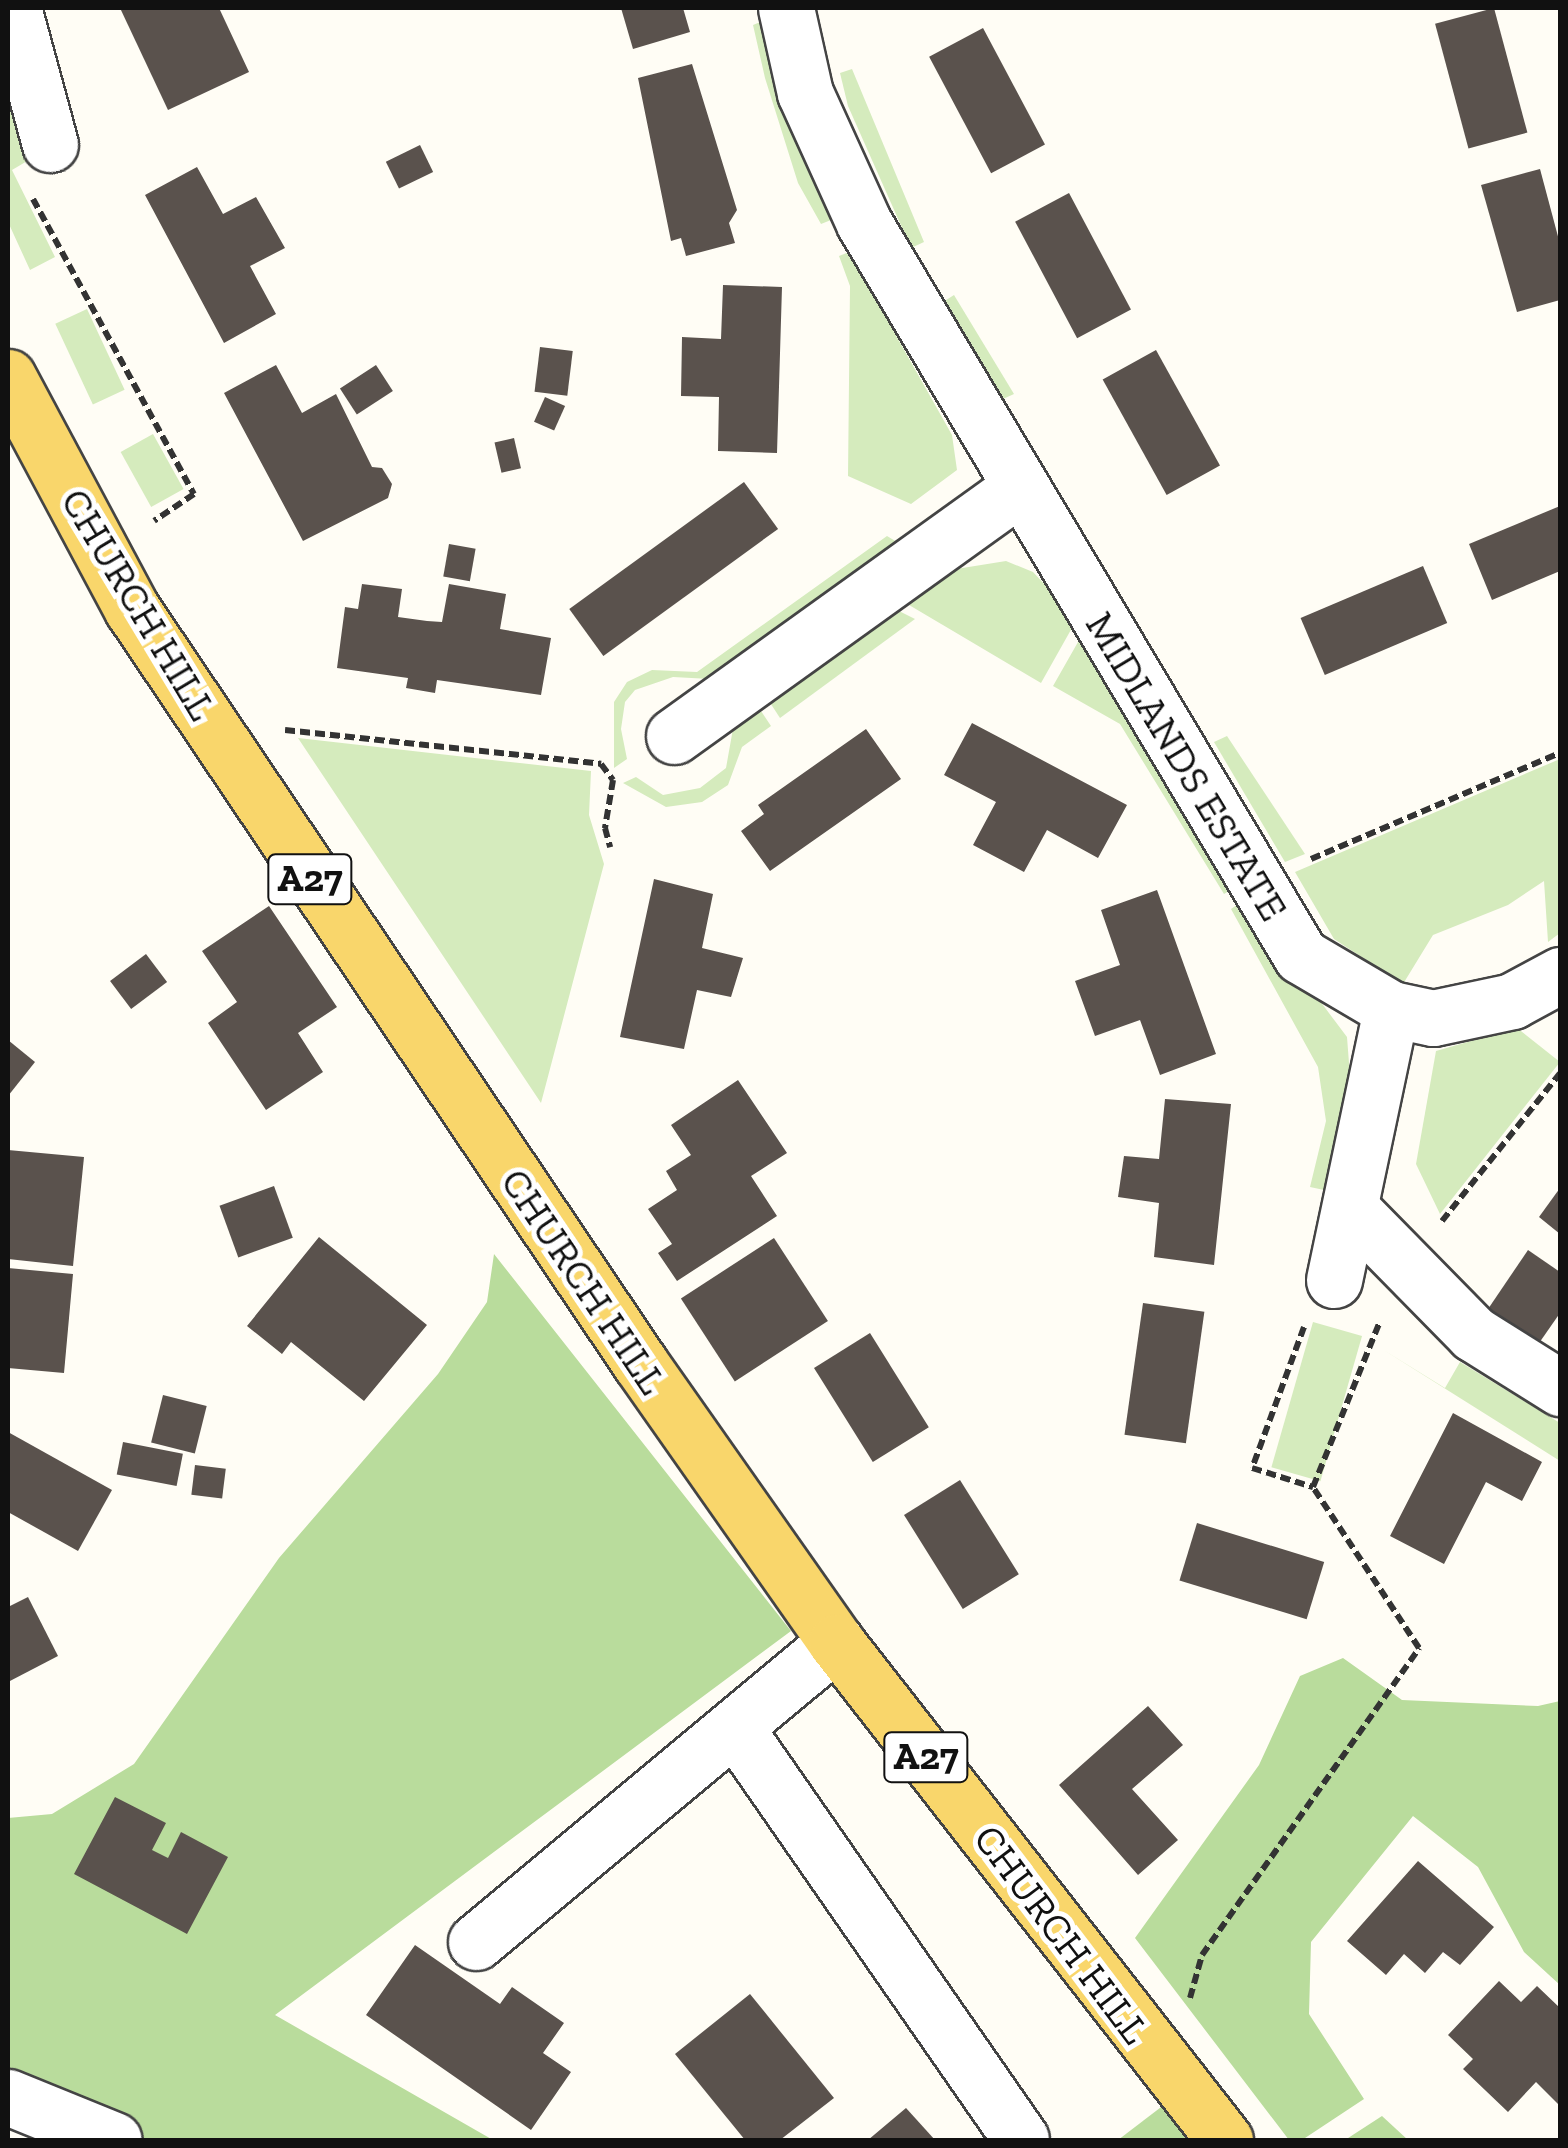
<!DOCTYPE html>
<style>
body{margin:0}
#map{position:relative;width:1568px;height:2148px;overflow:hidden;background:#fffdf5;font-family:"Zilla Slab",serif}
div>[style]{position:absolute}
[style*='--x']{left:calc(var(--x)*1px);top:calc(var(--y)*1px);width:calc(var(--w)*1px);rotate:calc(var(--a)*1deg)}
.green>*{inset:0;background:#d5ebbd;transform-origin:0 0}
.forest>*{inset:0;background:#b9dc9c}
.building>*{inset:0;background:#5a524d;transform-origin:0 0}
.path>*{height:6px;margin-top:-3px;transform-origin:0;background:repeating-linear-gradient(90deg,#333 0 10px,transparent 0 15px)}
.roads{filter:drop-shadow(2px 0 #444) drop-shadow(-2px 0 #444) drop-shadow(0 2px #444) drop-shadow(0 -2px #444)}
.minor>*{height:55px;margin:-27.5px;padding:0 27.5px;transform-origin:27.5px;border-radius:27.5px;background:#fff}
.major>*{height:55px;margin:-27.5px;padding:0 27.5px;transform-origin:27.5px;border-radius:27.5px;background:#f9d66b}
span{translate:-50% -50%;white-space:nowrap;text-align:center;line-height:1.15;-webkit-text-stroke:10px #fff;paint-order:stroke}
.shield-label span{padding:2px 8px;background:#fff;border:2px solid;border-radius:8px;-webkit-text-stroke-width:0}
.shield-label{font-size:38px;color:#111;font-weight:700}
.street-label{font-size:40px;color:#111}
.frame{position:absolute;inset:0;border:10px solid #111;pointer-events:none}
</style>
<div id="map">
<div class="green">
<div style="clip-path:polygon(765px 20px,795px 132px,831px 220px,821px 224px,798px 183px,765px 78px,753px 25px)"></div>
<div style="clip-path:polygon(8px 57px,39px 154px,12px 170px,55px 257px,30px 270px,8px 222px)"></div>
<div style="clip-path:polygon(852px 69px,924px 242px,911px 248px,848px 106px,840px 73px)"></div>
<div style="clip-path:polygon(849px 252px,952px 435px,957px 470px,911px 504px,848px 476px,850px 286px,839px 256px)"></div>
<div style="clip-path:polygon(954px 295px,1014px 394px,1003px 399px,972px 352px,943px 302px)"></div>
<div style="left:87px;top:309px;width:89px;height:35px;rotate:65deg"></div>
<div style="left:153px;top:434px;width:63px;height:37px;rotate:61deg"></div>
<div style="clip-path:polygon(887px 536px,902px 545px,710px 679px,673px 677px,635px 690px,625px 702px,621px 729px,627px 759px,614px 768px,614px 702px,627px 682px,652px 670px,697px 672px)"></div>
<div style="clip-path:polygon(1006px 561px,1033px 572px,1077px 619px,1041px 683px,904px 602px,950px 570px)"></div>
<div style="clip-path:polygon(893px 608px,915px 619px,780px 718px,767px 698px)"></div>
<div style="clip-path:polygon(1082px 635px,1237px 886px,1224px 894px,1120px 724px,1053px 686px)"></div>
<div style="clip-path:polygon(757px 705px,771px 726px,742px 747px,728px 785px,702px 802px,666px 807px,623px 783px,636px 777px,663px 795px,700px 788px,726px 768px,734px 723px)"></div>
<div style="clip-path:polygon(1227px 736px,1305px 854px,1285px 862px,1214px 742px)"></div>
<div style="clip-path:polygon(298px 738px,591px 771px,589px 815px,604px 864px,541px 1103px)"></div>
<div style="clip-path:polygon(1560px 759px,1560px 933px,1548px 942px,1544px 881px,1508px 905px,1433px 935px,1403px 984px,1334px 939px,1295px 872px)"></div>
<div style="clip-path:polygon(1244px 900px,1347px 1037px,1350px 1076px,1324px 1190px,1310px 1187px,1326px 1121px,1318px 1067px,1231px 909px)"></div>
<div style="clip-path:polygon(1517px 1028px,1560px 1062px,1440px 1214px,1416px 1164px,1436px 1051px)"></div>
<div style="left:1313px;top:1322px;width:51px;height:151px;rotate:16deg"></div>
<div style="clip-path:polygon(1382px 1349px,1445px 1388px,1460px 1362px,1560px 1423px,1560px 1461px)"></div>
</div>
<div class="forest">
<div style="clip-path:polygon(494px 1254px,791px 1631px,275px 2015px,493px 2140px,114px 2140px,8px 2097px,8px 1818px,52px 1814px,134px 1764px,279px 1558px,438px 1374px,487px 1302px)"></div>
<div style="clip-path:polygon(1343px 1658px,1402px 1700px,1538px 1706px,1560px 1701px,1560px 1985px,1524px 1952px,1478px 1867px,1413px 1816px,1311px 1942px,1309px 2014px,1364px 2099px,1302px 2140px,1289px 2140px,1135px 1938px,1259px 1765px,1300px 1676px)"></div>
<div style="clip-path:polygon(1169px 2101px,1199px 2140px,1118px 2140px)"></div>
<div style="clip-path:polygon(1382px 2116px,1408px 2140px,1345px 2140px)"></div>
</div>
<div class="building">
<div style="clip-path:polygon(120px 8px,219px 8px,249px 72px,168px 110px)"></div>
<div style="clip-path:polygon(621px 8px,683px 8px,690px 32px,633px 49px)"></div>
<div style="left:1494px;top:8px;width:129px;height:61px;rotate:75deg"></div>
<div style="left:983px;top:28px;width:132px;height:61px;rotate:62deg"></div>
<div style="clip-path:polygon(692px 64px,737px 210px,729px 223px,735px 243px,686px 256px,681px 238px,671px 241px,638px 78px)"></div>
<div style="left:420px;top:145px;width:30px;height:38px;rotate:64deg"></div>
<div style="clip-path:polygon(197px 167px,223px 214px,256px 197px,285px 248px,250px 266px,276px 314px,224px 343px,145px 195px)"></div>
<div style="clip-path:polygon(1540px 169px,1560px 244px,1560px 300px,1517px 312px,1481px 185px)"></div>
<div style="left:1069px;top:193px;width:132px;height:61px;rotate:62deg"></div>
<div style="clip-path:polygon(723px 285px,782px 287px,777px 453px,718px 451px,719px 397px,681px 396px,682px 337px,721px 339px)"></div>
<div style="left:540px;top:347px;width:33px;height:45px;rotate:7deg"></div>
<div style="left:1156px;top:350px;width:132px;height:61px;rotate:61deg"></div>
<div style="clip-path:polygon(276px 365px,302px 413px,336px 394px,372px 467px,382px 468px,392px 484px,388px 498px,303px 541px,224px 393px)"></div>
<div style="left:376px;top:365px;width:31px;height:43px;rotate:57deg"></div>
<div style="left:545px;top:397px;width:22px;height:27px;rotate:24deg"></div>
<div style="left:514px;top:438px;width:31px;height:20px;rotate:77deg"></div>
<div style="left:744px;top:482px;width:58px;height:216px;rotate:54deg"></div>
<div style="clip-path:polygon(1560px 506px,1560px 571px,1492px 600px,1469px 544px)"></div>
<div style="left:449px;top:544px;width:27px;height:33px;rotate:10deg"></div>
<div style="left:1423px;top:566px;width:62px;height:133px;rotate:67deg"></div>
<div style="clip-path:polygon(362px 584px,402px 589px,398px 617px,427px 621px,442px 622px,449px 584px,506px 594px,500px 629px,551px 638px,541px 695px,437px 680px,435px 693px,406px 688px,408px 678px,337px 668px,345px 607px,358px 609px)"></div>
<div style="clip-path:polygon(972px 723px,1127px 805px,1098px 858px,1047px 830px,1024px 872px,973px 845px,996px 802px,944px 775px)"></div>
<div style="clip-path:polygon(866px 729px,901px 779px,770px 871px,741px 831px,764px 814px,758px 805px)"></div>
<div style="clip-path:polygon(654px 879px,713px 894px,702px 948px,743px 958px,731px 997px,697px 990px,684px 1049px,620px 1037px)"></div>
<div style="clip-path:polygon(1157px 890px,1216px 1054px,1160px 1075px,1140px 1020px,1095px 1036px,1075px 981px,1120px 965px,1101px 910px)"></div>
<div style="clip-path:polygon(269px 906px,337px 1007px,298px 1033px,323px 1072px,266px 1110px,208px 1023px,237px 1002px,202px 951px)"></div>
<div style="left:146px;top:954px;width:35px;height:45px;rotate:53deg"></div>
<div style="clip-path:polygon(8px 1040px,35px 1062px,8px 1096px)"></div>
<div style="clip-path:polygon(738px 1080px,787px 1153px,751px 1176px,777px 1216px,677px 1281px,658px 1253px,672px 1244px,648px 1209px,677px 1190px,666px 1171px,691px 1155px,671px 1125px)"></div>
<div style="clip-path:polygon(1165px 1099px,1231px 1104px,1214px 1265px,1154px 1257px,1159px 1203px,1118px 1197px,1124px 1156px,1159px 1159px)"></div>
<div style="clip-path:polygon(8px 1150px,84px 1157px,73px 1266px,8px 1259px)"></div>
<div style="left:274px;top:1186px;width:55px;height:58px;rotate:70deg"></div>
<div style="clip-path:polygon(1560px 1188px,1560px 1234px,1539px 1217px)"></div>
<div style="clip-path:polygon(319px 1237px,427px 1325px,364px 1401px,291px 1342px,282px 1354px,247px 1326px)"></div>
<div style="left:774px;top:1238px;width:99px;height:111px;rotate:57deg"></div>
<div style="clip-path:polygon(1528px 1250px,1560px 1272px,1560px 1313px,1537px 1346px,1486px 1312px)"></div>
<div style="clip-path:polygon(8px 1268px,73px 1274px,64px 1373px,8px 1368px)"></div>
<div style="left:1143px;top:1303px;width:62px;height:133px;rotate:8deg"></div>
<div style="left:870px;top:1333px;width:111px;height:66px;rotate:58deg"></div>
<div style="left:163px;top:1395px;width:45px;height:49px;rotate:14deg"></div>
<div style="clip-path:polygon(1453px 1413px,1542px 1462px,1522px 1501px,1486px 1482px,1444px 1564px,1390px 1536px)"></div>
<div style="clip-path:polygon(8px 1432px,112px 1490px,78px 1551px,8px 1512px)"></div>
<div style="left:123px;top:1442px;width:61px;height:33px;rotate:11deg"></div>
<div style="left:195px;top:1465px;width:31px;height:30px;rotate:7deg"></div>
<div style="left:960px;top:1480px;width:111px;height:66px;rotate:58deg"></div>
<div style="left:1197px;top:1523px;width:133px;height:60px;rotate:17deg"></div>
<div style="clip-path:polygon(28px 1597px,58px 1656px,8px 1682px,8px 1607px)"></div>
<div style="clip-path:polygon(1148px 1706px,1183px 1745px,1132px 1789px,1178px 1840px,1138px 1875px,1059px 1785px)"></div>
<div style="clip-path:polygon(115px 1797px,166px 1823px,152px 1850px,168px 1858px,181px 1832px,228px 1857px,187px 1934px,74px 1874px)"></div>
<div style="clip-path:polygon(1418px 1861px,1494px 1927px,1460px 1965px,1443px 1952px,1425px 1973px,1404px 1954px,1386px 1975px,1347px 1941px)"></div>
<div style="clip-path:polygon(415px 1945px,500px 2004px,512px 1987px,564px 2023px,543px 2053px,571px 2072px,531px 2130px,366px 2015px)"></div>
<div style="clip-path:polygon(1499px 1981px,1521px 2002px,1537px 1986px,1560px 2008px,1560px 2106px,1536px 2082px,1508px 2112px,1463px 2069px,1473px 2059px,1448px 2035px)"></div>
<div style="clip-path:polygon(750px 1994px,834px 2098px,780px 2140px,745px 2140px,675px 2054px)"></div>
<div style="clip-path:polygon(906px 2108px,935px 2140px,868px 2140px)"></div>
</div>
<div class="path">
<div style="--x:33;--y:199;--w:336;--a:61.4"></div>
<div style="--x:194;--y:494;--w:48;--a:146"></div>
<div style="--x:285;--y:730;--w:318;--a:6.1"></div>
<div style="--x:601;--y:764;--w:20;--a:53"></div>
<div style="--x:613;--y:780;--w:49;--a:99.5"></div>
<div style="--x:605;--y:828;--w:20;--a:75"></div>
<div style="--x:1311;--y:859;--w:271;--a:-23.1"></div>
<div style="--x:1442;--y:1221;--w:189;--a:-51.4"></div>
<div style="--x:1304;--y:1327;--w:150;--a:110.2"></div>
<div style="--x:1252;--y:1468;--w:64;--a:17.3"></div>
<div style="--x:1190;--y:1998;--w:45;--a:-74.4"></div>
<div style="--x:1202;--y:1955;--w:376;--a:-54.7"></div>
<div style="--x:1419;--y:1648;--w:193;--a:-123.4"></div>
<div style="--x:1313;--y:1487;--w:179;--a:-68"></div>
</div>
<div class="roads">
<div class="minor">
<div style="--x:13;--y:8;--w:141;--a:74.8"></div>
<div style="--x:786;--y:8;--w:87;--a:77.4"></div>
<div style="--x:805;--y:93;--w:143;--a:65.6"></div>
<div style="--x:864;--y:223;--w:853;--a:59.2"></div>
<div style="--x:1301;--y:956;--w:104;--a:30.5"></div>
<div style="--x:1391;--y:1009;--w:43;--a:12.1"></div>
<div style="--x:1433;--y:1018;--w:81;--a:-12.1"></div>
<div style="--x:1512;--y:1001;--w:55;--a:-28.4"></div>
<div style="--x:674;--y:736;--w:426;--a:-35.7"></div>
<div style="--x:1350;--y:1208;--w:177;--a:45.5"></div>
<div style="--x:1474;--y:1334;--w:102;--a:32.1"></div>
<div style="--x:1334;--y:1280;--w:277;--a:-78.1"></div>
<div style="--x:736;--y:1729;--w:499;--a:55.2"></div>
<div style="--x:476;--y:1942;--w:469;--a:-39.8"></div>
<div style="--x:8;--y:2097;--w:114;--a:22.1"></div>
</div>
<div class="major">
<div style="--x:8;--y:377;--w:263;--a:61.9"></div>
<div style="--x:132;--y:609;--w:909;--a:56.03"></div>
<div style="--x:640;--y:1363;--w:341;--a:54.9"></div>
<div style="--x:836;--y:1642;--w:632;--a:52.01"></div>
</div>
</div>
<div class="shield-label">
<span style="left:310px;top:879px">A27</span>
<span style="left:926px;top:1757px">A27</span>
</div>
<div class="street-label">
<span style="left:139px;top:604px;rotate:59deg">CHURCH HILL</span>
<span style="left:1187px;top:766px;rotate:59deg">MIDLANDS ESTATE</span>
<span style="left:584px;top:1281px;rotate:56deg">CHURCH HILL</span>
<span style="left:1062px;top:1934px;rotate:53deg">CHURCH HILL</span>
</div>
<div class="frame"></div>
</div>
